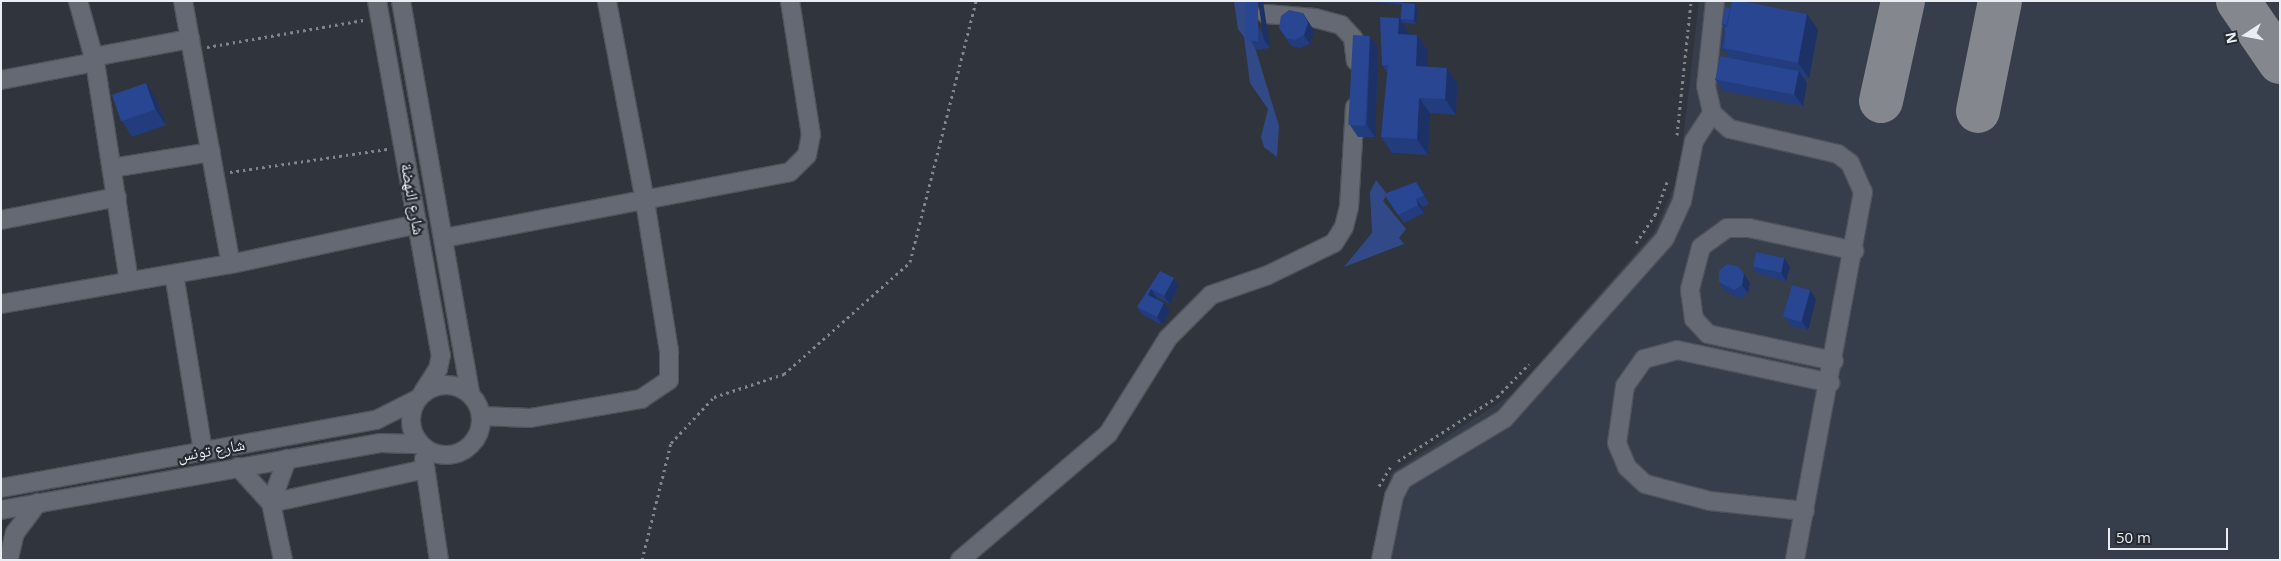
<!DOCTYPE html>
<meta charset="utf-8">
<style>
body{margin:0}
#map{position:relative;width:2281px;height:561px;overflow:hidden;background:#30343c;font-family:"Open Sans","Noto Naskh Arabic",sans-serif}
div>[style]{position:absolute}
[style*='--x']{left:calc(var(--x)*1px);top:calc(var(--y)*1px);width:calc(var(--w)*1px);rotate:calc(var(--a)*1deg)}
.built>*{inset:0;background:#363d4b}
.green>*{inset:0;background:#314a87}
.taxiway>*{height:44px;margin:-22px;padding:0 22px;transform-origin:22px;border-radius:22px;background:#84878e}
.path>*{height:3px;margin-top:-1.5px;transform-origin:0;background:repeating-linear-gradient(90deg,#81858b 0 2.5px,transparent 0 6.5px)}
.roads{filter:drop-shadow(1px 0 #4f5259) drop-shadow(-1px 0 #4f5259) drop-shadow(0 1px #4f5259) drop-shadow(0 -1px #4f5259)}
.minor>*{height:18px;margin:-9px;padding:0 9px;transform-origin:9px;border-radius:9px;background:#656973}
.minor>.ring{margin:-9px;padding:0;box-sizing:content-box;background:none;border:18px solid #656973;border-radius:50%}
.wall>*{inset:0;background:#223c7d}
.shaded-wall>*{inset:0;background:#1c3166}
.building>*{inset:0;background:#284691;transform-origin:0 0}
span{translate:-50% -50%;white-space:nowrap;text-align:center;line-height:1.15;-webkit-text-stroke:4.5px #262a32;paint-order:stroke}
.street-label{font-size:16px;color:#eaedf2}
.frame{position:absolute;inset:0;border:2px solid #eaedf2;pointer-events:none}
.north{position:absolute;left:2221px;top:10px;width:50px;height:50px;-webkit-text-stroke:4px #262a32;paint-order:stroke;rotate:259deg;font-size:14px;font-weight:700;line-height:20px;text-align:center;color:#eaedf2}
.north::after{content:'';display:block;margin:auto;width:18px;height:22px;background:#eaedf2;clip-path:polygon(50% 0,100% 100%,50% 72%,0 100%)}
.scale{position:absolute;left:2108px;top:528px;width:120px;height:22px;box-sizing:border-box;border:2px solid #eaedf2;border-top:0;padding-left:6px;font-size:15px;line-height:18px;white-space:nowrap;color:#eaedf2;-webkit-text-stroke:4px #262a32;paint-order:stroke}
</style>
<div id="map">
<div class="built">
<div style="clip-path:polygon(1699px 1px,2280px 1px,2280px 560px,1372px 560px,1391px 473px,1512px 394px,1654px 232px,1679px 175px)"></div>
</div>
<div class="green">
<div style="clip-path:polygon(1249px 1px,1254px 44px,1279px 126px,1277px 157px,1264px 147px,1261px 137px,1268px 109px,1250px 83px,1244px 37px,1238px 29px,1234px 2px)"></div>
<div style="clip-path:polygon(1376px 180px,1387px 194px,1383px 201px,1406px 229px,1399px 238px,1404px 244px,1344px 267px,1372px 233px,1370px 192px)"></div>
</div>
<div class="taxiway">
<div style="--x:2238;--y:1;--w:74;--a:55.5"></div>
<div style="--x:1881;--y:101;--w:102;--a:-77.6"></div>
<div style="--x:1978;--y:111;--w:112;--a:-78.7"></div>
</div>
<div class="path">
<div style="--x:207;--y:47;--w:159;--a:-9.8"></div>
<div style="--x:1677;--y:135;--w:135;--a:-84"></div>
<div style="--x:230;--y:172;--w:159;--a:-8.3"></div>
<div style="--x:1636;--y:243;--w:34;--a:-56"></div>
<div style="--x:1655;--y:215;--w:37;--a:-70"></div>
<div style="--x:1398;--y:461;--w:118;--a:-32.9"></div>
<div style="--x:1497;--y:397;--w:46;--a:-45.9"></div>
<div style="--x:1379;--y:486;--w:23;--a:-59"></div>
<div style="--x:642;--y:560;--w:121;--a:-76.1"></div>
<div style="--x:671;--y:443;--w:63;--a:-46.9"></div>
<div style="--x:714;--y:397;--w:74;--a:-18.2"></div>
<div style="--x:784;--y:374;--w:169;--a:-41.6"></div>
<div style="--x:910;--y:262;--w:269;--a:-75.8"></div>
</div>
<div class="roads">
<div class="minor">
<div style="--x:78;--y:1;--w:63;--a:74.4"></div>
<div style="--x:95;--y:62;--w:222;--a:81.2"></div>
<div style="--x:183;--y:1;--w:267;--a:79.7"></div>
<div style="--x:377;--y:1;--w:360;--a:79.8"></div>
<div style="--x:441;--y:355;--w:14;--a:102"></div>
<div style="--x:438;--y:369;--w:27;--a:123"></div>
<div style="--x:401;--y:1;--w:399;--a:80"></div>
<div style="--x:1715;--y:1;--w:85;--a:96"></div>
<div style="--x:1706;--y:86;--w:28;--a:77"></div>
<div style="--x:1712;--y:113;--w:24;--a:42"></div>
<div style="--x:1730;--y:129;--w:111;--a:13"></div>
<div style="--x:1838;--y:154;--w:15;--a:37"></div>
<div style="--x:1850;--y:163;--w:32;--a:66"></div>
<div style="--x:1863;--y:192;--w:374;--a:100.5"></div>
<div style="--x:1266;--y:14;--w:49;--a:4.7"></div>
<div style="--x:1315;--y:18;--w:27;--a:15"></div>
<div style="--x:1341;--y:25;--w:18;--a:47"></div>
<div style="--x:1353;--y:38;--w:23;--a:83"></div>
<div style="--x:93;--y:57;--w:99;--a:-10.5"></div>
<div style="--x:1;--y:80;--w:96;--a:-10.8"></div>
<div style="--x:112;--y:168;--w:100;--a:-9.2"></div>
<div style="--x:1;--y:220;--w:118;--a:-11.2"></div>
<div style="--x:444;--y:238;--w:352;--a:-10.8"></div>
<div style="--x:790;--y:172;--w:24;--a:-45"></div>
<div style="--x:807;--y:155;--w:20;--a:-79"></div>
<div style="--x:811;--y:135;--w:136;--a:-98.9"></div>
<div style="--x:174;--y:274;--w:180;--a:80.7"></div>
<div style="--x:1;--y:304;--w:233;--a:-9.9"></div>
<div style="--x:231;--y:264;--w:191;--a:-12.1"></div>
<div style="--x:1834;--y:361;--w:129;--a:-167.9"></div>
<div style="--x:1708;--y:334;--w:21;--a:-133"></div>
<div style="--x:1694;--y:319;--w:30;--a:-98"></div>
<div style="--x:1690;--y:289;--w:43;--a:-75.3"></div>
<div style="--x:1701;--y:247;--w:32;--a:-36"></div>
<div style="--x:1727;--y:228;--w:22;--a:0"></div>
<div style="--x:1749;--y:228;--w:108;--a:12.2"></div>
<div class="ring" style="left:411px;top:385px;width:52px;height:52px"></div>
<div style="--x:481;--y:416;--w:49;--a:2.3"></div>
<div style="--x:530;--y:418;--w:113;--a:-9.7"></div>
<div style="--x:641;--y:399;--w:34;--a:-34"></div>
<div style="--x:669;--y:380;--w:29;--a:-90"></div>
<div style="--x:669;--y:351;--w:152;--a:-99.1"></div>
<div style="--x:645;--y:201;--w:204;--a:-100.8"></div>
<div style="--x:424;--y:459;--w:102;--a:81.6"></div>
<div style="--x:238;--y:467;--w:49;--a:47.5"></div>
<div style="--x:1;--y:488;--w:381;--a:-10.3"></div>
<div style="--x:376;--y:420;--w:45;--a:-26.6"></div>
<div style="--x:271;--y:503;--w:158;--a:-12.4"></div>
<div style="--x:1;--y:510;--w:386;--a:-10"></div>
<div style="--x:381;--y:443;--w:38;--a:2"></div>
<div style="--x:1805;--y:511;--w:96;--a:-174"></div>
<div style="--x:1710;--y:501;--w:67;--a:-165.3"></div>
<div style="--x:1645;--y:484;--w:25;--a:-137"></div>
<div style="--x:1627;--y:467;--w:26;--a:-113"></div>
<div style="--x:1617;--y:443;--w:58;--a:-82"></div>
<div style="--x:1625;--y:386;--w:33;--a:-55"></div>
<div style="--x:1644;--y:359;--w:34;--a:-15"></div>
<div style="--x:1677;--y:350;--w:157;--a:12.1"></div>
<div style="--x:9;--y:558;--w:26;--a:-77"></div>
<div style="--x:15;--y:533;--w:38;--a:-53"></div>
<div style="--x:283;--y:560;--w:58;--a:-101.9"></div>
<div style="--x:271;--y:503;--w:47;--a:-70"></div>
<div style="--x:960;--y:560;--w:194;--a:-40.4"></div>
<div style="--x:1108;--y:434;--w:113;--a:-58"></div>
<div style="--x:1168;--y:338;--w:61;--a:-45"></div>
<div style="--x:1211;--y:295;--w:60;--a:-19.3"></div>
<div style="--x:1268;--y:275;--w:73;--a:-25.9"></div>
<div style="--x:1334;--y:243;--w:19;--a:-58"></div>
<div style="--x:1344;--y:227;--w:21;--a:-76"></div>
<div style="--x:1349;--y:207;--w:100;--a:-86.6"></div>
<div style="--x:1381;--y:560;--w:65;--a:-78.5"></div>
<div style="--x:1394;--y:496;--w:18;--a:-63"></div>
<div style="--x:1402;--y:480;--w:119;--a:-30.9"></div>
<div style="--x:1504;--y:419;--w:242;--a:-48.3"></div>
<div style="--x:1665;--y:238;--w:41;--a:-65.3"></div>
<div style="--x:1682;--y:201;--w:61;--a:-78.7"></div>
<div style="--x:1694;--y:141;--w:33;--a:-57"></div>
</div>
</div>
<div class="wall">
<div style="clip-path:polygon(1245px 1px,1270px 48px,1256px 50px,1251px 41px)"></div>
<div style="clip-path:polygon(1366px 1px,1403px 1px,1403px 3px,1415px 4px,1418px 8px,1416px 24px,1403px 23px,1400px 19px,1402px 5px)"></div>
<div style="clip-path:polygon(1730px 8px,1807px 14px,1818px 30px,1809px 78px,1802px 77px,1807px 83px,1803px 106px,1724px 91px,1715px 79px,1730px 58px,1721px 47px,1724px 28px,1722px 24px)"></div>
<div style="clip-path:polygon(1399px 18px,1409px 33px,1409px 35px,1417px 35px,1428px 51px,1427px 66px,1457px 83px,1456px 115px,1430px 113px,1428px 155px,1392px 153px,1381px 137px,1387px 73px,1382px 65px)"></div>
<div style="clip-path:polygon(1308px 21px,1314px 31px,1310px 44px,1300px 48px,1291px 46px,1279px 28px)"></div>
<div style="clip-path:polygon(1370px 36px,1378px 48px,1375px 137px,1358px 137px,1350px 125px)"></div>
<div style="clip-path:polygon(146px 83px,156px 98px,166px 125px,132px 137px,122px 121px)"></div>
<div style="clip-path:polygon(1416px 182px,1422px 190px,1429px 204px,1422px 207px,1424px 213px,1404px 223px,1384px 194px)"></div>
<div style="clip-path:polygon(1784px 258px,1790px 267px,1786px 281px,1758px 274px,1752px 266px)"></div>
<div style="clip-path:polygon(1160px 271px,1179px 286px,1170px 304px,1156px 297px,1155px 299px,1170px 312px,1162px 325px,1143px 315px,1137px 307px)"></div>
<div style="clip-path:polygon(1719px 282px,1750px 283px,1748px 293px,1740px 299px,1724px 290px)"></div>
<div style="clip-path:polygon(1810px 290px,1816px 299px,1808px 330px,1791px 326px,1785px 317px)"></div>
</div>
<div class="shaded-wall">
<div style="clip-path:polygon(1258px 1px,1263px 1px,1270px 48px,1264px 40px)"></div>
<div style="clip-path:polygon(1415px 4px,1418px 8px,1416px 24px,1413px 20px)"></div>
<div style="clip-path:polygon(1303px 13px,1314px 31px,1310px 44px,1304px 35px)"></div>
<div style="clip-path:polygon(1807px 14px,1818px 30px,1809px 78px,1798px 63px)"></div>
<div style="clip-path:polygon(1399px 18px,1409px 33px,1409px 50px,1398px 34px)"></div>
<div style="clip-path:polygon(1417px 35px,1428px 51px,1427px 81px,1416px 66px)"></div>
<div style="clip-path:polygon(1370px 36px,1378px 48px,1375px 137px,1367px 125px)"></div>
<div style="clip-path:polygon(1447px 68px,1457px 83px,1456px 115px,1445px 99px)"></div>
<div style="clip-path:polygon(1799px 71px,1807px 83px,1803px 106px,1794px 94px)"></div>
<div style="clip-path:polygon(146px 83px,156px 98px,166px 125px,155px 109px)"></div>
<div style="clip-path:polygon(1419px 98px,1430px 113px,1428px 155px,1417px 139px)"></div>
<div style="clip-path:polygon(1416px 182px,1422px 190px,1429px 204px,1424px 195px)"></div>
<div style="clip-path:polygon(1416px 199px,1422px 207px,1424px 213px,1418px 205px)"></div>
<div style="clip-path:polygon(1784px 258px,1790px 267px,1786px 281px,1781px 273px)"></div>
<div style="clip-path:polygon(1744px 274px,1750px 283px,1748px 293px,1742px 285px)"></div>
<div style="clip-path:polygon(1174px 278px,1179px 286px,1170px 304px,1164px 296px)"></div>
<div style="clip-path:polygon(1151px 289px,1156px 297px,1154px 303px,1148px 295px)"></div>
<div style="clip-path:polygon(1810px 290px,1816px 299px,1808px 330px,1802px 321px)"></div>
<div style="clip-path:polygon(1164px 303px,1170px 312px,1162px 325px,1157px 317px)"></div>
</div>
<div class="building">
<div style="left:1245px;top:1px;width:13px;height:40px"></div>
<div style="clip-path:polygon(1732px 1px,1741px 1px,1807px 14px,1798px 63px,1723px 48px)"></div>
<div style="left:1402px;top:3px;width:13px;height:16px;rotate:4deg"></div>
<div style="left:1725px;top:7px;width:5px;height:17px;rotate:11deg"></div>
<div style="clip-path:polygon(1289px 10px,1303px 13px,1308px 23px,1304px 35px,1295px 40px,1286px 38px,1279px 28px,1281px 16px)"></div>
<div style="clip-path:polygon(1380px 17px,1399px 18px,1398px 34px,1417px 35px,1416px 66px,1447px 68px,1445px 99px,1419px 98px,1417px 139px,1381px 137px,1388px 65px,1382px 65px)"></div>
<div style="left:1725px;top:27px;width:2px;height:20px"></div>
<div style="left:1353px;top:35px;width:17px;height:90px;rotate:3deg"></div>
<div style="left:1720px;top:56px;width:80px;height:24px;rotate:11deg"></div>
<div style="left:146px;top:83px;width:28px;height:36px;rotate:71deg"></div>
<div style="clip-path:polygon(1416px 182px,1424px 195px,1416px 199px,1418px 205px,1398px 215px,1384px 194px)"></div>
<div style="left:1756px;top:252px;width:29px;height:15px;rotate:12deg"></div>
<div style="clip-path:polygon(1727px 264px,1738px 266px,1744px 274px,1742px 285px,1734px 290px,1719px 282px,1719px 271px)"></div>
<div style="clip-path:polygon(1160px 271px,1174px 278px,1164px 296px,1151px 289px,1148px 295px,1164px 303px,1157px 317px,1137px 307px)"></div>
<div style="left:1792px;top:285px;width:19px;height:33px;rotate:16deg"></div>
</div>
<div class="street-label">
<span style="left:413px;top:199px;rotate:80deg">شارع النهضة</span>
<span style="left:211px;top:450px;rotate:-10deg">شارع تونس</span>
</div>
<div class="frame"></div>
<div class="north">N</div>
<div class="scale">50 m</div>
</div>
